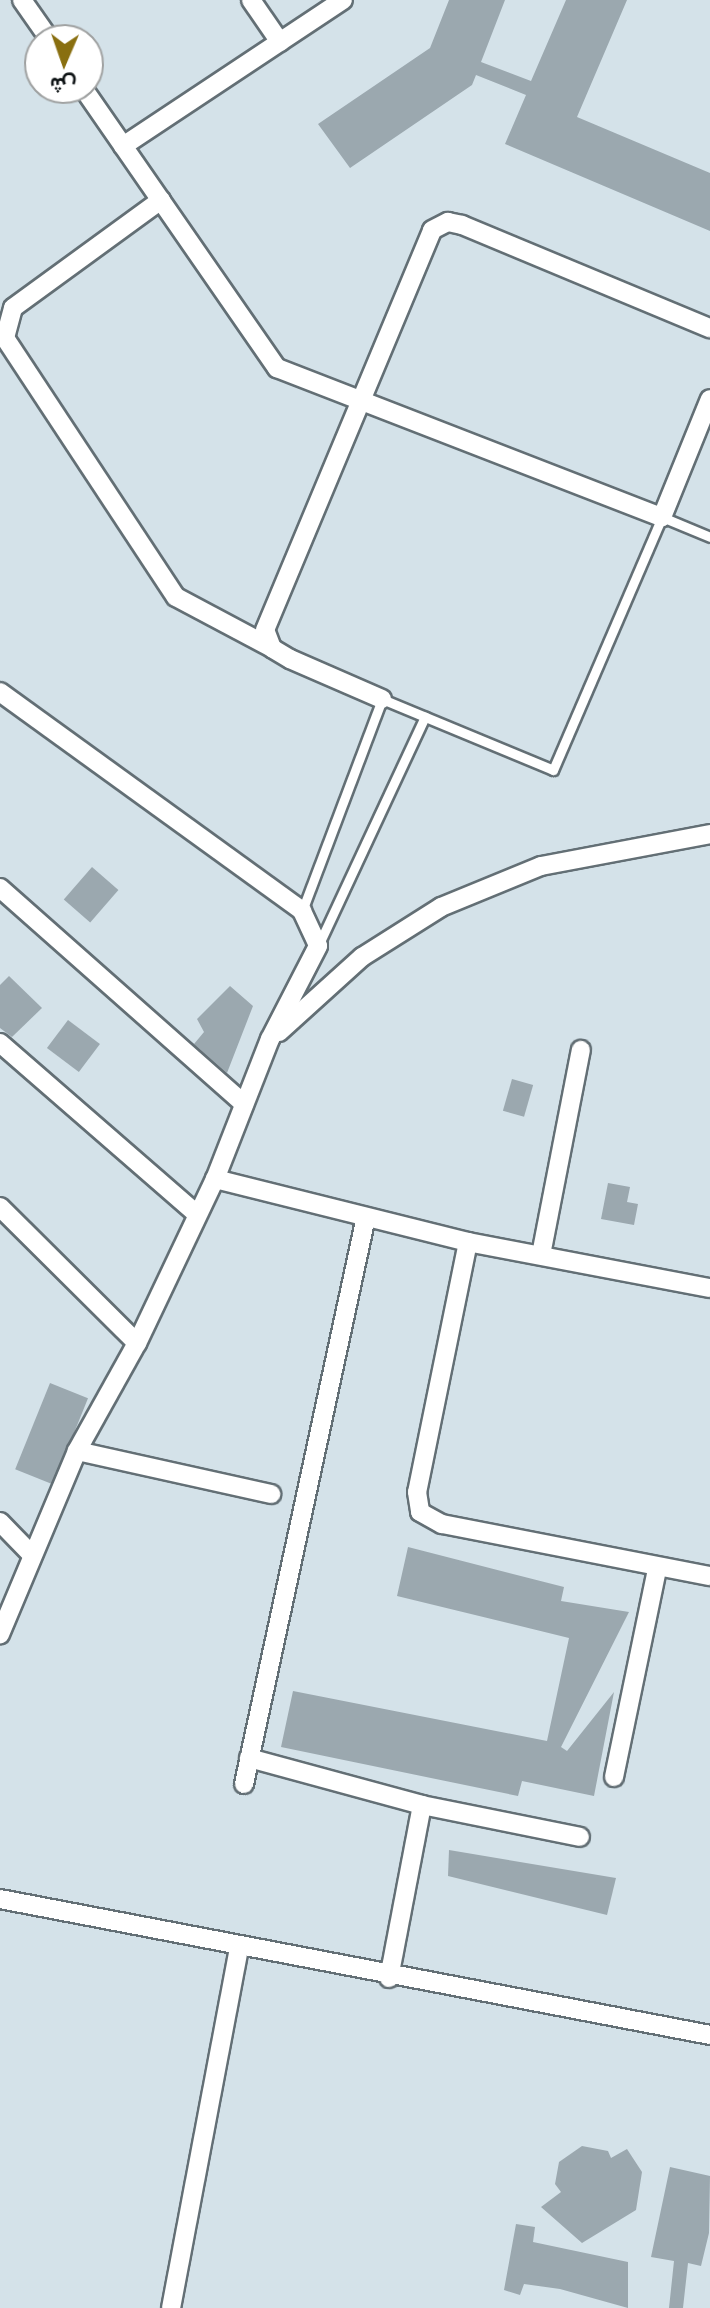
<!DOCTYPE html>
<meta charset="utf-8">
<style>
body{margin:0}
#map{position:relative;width:710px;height:2308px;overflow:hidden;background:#d4e2e9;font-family:Quicksand,Vazirmatn,sans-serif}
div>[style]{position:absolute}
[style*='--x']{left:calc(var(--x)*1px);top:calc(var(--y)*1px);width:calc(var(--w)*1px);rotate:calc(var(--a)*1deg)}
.building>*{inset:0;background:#9ba8af;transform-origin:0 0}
.roads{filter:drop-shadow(2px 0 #636f75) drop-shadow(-2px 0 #636f75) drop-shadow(0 2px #636f75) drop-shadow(0 -2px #636f75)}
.service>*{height:9px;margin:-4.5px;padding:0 4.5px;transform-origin:4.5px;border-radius:4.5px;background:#fff}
.minor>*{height:18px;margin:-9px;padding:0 9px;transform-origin:9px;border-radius:9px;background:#fff}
span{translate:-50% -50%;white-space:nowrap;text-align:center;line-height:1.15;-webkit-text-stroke:6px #fff;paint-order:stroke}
.north{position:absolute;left:24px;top:24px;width:80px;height:80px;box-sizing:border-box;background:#fff;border:2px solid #9fa1a1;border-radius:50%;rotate:182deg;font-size:22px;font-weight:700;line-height:32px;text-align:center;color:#0e1315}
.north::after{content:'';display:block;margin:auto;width:28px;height:36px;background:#896f10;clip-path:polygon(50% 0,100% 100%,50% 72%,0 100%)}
</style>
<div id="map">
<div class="building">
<div style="clip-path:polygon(449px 0,505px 0,481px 62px,531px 81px,566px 0,627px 0,577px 117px,710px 173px,710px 231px,505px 144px,526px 95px,476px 75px,472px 85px,350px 168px,318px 124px,430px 48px)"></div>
<div style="left:92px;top:867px;width:35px;height:43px;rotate:41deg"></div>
<div style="clip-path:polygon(9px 976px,42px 1008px,12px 1037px,0 1028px,0 985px)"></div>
<div style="clip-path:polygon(230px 986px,253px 1006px,227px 1073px,194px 1044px,204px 1032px,197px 1019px)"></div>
<div style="left:68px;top:1020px;width:40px;height:35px;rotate:37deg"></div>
<div style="left:512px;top:1079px;width:22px;height:33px;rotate:16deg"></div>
<div style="clip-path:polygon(608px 1183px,630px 1187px,627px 1202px,638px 1204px,634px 1225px,601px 1219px)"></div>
<div style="left:50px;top:1383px;width:41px;height:93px;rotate:22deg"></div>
<div style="clip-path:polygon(408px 1547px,564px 1587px,561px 1601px,629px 1612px,561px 1747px,567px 1751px,614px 1692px,594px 1796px,522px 1781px,518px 1796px,281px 1747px,293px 1691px,547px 1741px,569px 1638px,397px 1596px)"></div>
<div style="clip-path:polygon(449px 1850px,616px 1878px,607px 1915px,448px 1876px)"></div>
<div style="clip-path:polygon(582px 2146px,608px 2151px,611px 2158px,627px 2149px,642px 2172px,636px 2210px,582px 2243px,541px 2207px,561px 2192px,555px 2184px,559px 2162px)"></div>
<div style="clip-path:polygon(670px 2167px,710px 2176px,709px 2233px,701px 2266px,688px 2263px,683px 2308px,669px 2308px,674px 2261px,651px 2257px)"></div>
<div style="clip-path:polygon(516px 2224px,535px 2227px,533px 2242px,628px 2262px,628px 2308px,560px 2289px,524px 2284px,520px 2295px,504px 2290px)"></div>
</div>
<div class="roads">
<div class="service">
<div style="--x:302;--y:911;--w:227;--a:-69.3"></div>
<div style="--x:382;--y:699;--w:185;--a:22.5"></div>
<div style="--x:553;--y:770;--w:275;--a:-66.7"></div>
<div style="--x:662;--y:517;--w:52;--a:22.6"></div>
<div style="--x:318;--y:946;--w:253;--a:-65"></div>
</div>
<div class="minor">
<div style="--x:22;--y:0;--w:49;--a:55"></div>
<div style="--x:251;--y:0;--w:51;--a:55.4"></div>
<div style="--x:83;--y:88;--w:341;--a:55.3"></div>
<div style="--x:277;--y:368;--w:413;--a:21.2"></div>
<div style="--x:662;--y:517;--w:127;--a:-67.9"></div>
<div style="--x:123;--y:146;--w:264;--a:-33.6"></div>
<div style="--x:161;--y:200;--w:183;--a:143.9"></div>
<div style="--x:13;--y:308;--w:31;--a:105"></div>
<div style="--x:5;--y:338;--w:310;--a:56.6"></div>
<div style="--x:176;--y:597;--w:109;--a:28"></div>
<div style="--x:0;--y:692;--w:373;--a:35.9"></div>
<div style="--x:302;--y:911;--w:38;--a:65"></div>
<div style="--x:318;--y:946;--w:105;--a:117.3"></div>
<div style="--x:270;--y:1039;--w:150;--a:111.4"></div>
<div style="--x:215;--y:1179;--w:182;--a:115.4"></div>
<div style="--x:137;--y:1343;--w:124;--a:119.1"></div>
<div style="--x:77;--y:1451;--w:199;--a:112.8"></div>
<div style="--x:382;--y:699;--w:100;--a:-156.5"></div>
<div style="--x:290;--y:659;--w:21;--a:-149"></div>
<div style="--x:272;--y:648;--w:19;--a:-111"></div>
<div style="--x:265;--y:630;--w:433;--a:-67.3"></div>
<div style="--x:432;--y:230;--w:18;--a:-27"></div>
<div style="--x:448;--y:222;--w:14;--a:12"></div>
<div style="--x:462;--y:225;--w:269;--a:22.6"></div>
<div style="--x:0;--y:888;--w:326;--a:41.5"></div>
<div style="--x:279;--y:1032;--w:112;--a:-42.1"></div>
<div style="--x:362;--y:957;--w:93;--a:-32.3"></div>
<div style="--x:441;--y:907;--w:108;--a:-22.3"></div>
<div style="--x:541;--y:866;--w:172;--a:-10.7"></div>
<div style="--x:0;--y:1043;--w:261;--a:41"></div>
<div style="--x:215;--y:1179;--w:261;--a:14"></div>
<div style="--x:468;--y:1242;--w:246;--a:10.8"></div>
<div style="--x:0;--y:1207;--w:193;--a:44.8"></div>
<div style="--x:468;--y:1242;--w:255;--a:101.5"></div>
<div style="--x:417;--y:1492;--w:20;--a:81"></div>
<div style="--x:420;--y:1512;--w:25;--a:29"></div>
<div style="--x:442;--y:1524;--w:273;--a:11"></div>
<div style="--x:541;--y:1255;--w:209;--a:-79"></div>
<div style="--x:77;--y:1451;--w:199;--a:12.5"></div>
<div style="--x:0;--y:1522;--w:46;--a:45.9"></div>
<div style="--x:249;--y:1758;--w:179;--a:15.2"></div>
<div style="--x:422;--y:1805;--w:161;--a:11.4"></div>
<div style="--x:614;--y:1777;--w:212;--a:-78.3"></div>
<div style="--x:244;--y:1784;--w:580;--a:-77.86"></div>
<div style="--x:0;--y:1899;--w:723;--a:10.84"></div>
<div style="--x:389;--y:1978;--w:176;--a:-79.2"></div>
<div style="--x:171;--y:2308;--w:366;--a:-79.3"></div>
</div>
</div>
<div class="north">ش</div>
</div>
